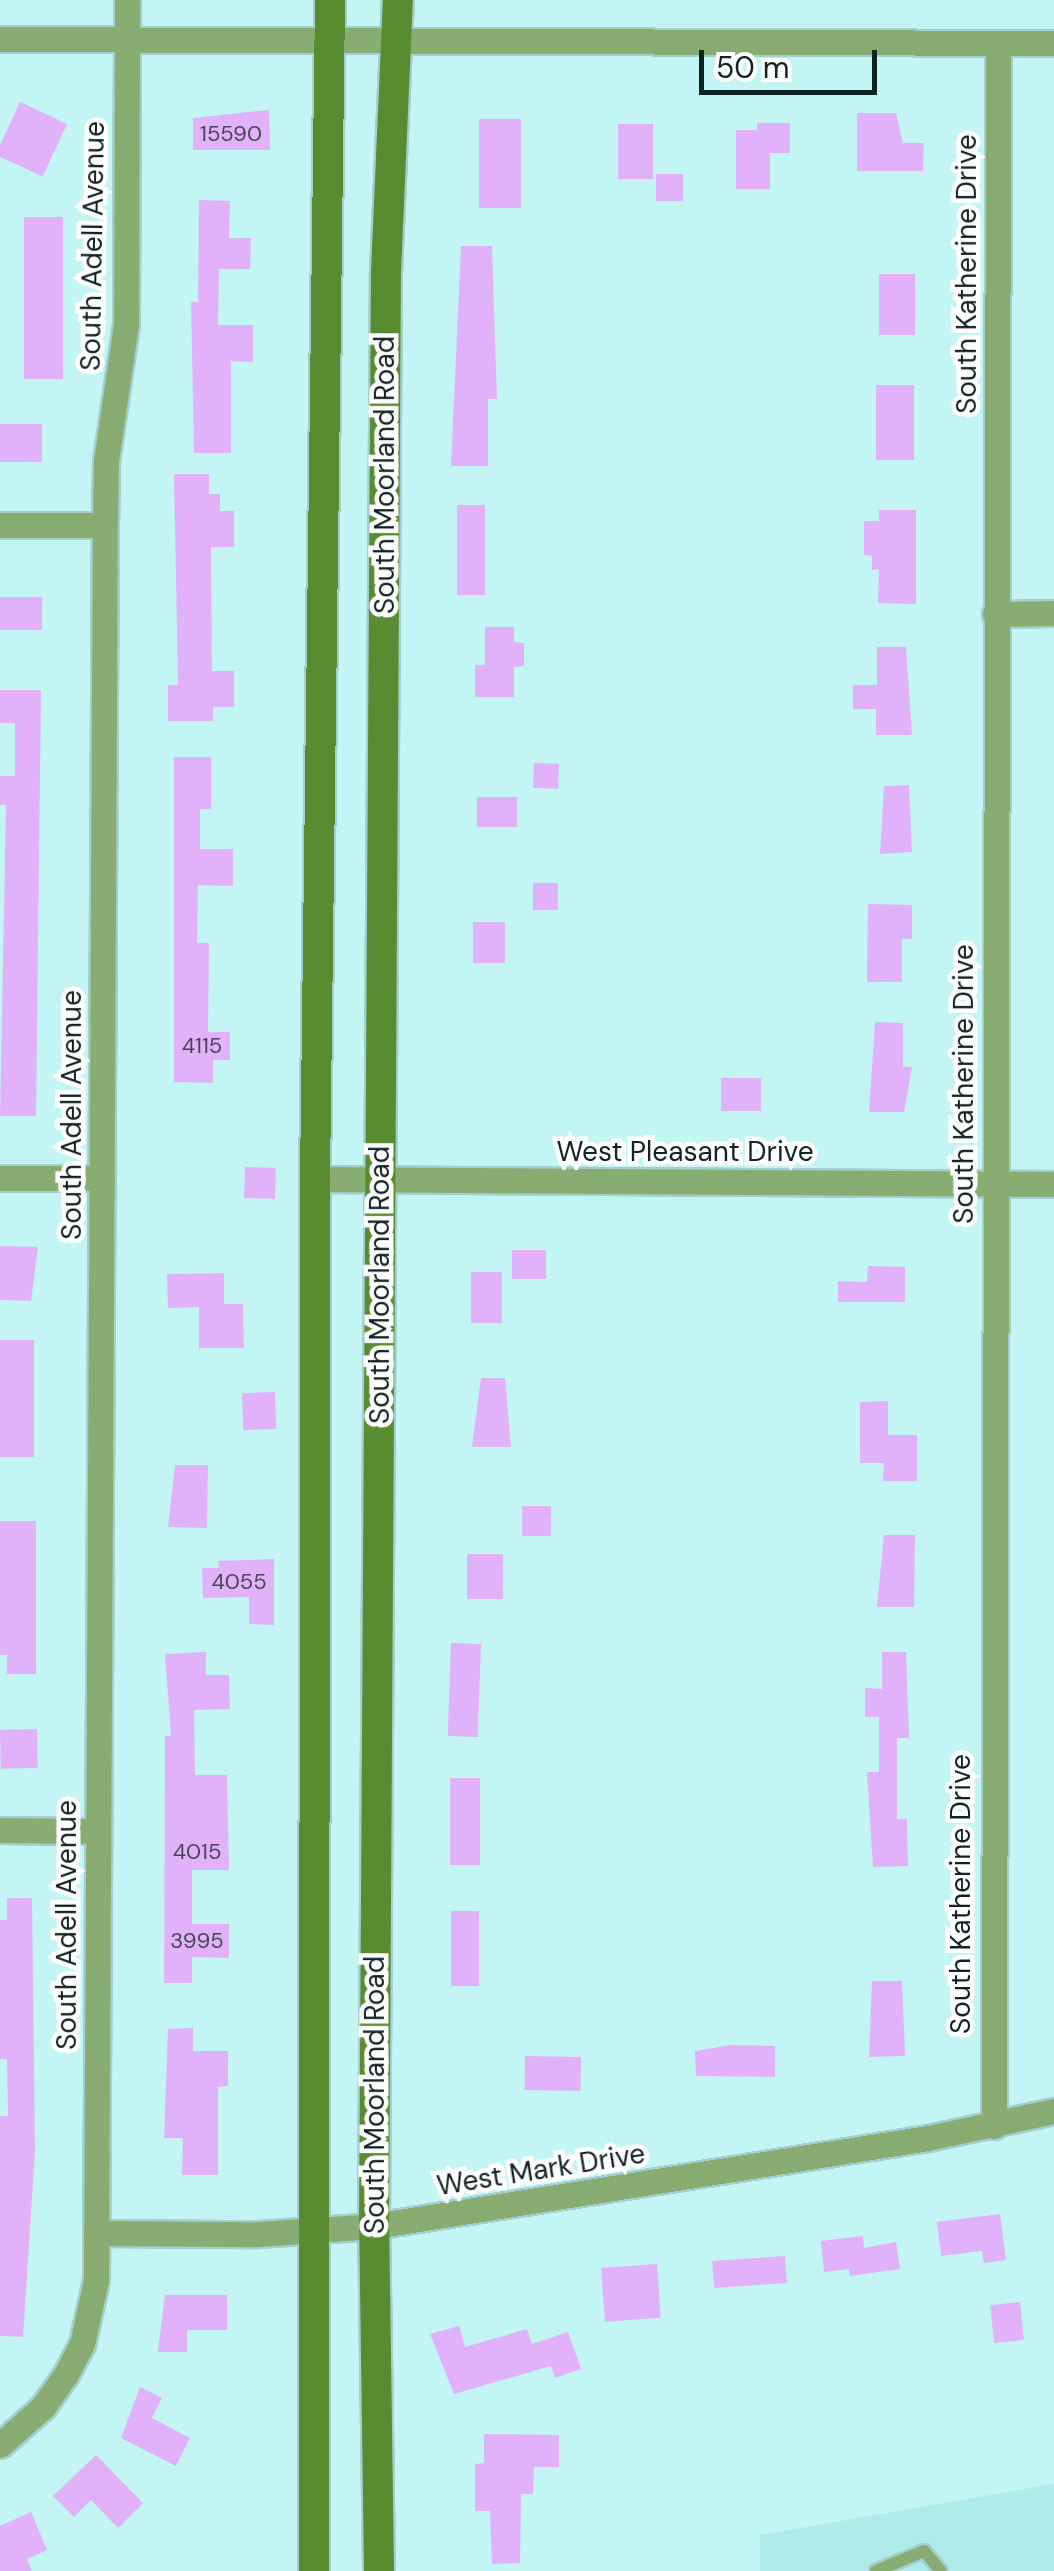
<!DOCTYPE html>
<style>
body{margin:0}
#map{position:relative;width:1054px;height:2571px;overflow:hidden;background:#c3f5f4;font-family:"DM Sans",sans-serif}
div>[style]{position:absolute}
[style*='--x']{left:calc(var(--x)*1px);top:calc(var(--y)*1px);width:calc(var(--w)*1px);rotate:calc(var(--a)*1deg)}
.built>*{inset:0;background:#afebe9}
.building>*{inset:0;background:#e1b2f9;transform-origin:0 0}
.roads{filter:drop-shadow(2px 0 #a3cfce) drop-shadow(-2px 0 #a3cfce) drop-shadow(0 2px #a3cfce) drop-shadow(0 -2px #a3cfce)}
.lane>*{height:12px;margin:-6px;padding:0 6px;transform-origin:6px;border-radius:6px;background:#89ac73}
.street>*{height:25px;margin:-12.5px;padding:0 12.5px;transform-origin:12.5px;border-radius:12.5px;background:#89ac73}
.secondary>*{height:30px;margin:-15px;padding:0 15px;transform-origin:15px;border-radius:15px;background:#598c31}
span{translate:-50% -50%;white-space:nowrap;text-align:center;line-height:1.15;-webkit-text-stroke:9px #fff;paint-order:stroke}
.number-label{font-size:22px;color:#444758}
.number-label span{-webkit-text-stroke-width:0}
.street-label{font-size:28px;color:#102322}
.scale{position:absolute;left:699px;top:50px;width:178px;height:45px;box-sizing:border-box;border:5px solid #102322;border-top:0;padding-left:12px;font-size:30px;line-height:35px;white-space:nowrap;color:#102322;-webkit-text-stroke:8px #fff;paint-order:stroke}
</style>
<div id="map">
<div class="built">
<div style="clip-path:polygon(1054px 2484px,1054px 2571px,760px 2571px,760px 2535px)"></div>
</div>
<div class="building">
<div style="left:20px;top:102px;width:52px;height:58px;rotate:25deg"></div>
<div style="clip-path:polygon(269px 110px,270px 150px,193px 150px,193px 118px)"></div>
<div style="clip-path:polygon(857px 113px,896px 113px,903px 143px,924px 143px,923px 171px,857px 171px)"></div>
<div style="left:479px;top:119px;width:42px;height:89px"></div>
<div style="clip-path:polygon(757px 123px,790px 123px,790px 153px,770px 153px,770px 189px,736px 189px,736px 130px,757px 130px)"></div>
<div style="left:618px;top:124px;width:35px;height:55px"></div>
<div style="left:656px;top:174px;width:27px;height:27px"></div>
<div style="clip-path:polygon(199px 200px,230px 201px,229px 238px,251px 238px,250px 269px,219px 269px,218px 325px,253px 325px,253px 362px,231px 361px,231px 453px,194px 453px,191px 302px,198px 302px)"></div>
<div style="left:24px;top:217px;width:39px;height:162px"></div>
<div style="clip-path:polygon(461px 246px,492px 246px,497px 399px,488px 399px,488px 466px,451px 466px)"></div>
<div style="left:879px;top:274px;width:36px;height:61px"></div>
<div style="left:876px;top:385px;width:38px;height:75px"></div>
<div style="left:0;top:424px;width:42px;height:38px"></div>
<div style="clip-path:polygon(174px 474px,209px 474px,209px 494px,220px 494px,220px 511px,234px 511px,234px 547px,211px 547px,212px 671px,234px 671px,234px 707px,213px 707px,213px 721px,168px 721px,168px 685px,178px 685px)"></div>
<div style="left:457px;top:505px;width:28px;height:90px"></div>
<div style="clip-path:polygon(879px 510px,916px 510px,916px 604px,878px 603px,879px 569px,872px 570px,872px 556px,864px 555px,864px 521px,879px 521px)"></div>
<div style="left:0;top:597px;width:42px;height:33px"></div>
<div style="clip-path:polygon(485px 627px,514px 627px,514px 642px,524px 643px,524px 666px,514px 667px,514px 697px,475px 697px,475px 665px,485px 665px)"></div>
<div style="clip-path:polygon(877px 647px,906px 647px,912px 735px,876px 735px,876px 709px,853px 709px,853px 685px,877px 685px)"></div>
<div style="clip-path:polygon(0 690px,41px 690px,36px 1116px,0 1116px,6px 805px,0 805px,0 776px,15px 776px,15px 723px,0 723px)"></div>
<div style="clip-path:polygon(174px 757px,211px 757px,211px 809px,200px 809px,200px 849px,233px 849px,233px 886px,198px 885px,197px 943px,209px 943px,208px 1032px,230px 1032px,230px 1060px,213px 1060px,213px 1083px,174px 1082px)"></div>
<div style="left:534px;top:763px;width:25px;height:25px;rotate:2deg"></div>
<div style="clip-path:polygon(909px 785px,912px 852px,880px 854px,884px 786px)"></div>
<div style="left:477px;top:797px;width:40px;height:30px"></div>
<div style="left:533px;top:883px;width:25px;height:27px"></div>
<div style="clip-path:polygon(868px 904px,912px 905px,912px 939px,902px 939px,902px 982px,867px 982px)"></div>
<div style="left:473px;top:922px;width:32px;height:41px"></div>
<div style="clip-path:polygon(875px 1022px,903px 1023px,903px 1067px,912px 1067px,904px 1112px,869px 1112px)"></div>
<div style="left:721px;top:1078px;width:40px;height:33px"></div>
<div style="left:245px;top:1167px;width:31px;height:31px;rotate:2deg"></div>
<div style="clip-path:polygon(0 1246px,38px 1247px,31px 1301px,0 1300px)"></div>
<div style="left:512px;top:1250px;width:34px;height:29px"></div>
<div style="clip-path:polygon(868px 1266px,905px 1267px,905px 1302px,838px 1302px,838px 1281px,867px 1282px)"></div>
<div style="left:471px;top:1272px;width:31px;height:51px"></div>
<div style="clip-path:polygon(224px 1273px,224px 1304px,243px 1304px,244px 1348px,199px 1348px,199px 1307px,168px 1308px,167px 1274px)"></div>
<div style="left:0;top:1340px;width:34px;height:117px"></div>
<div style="clip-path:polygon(481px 1378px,505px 1378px,511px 1447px,472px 1447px)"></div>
<div style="left:275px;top:1392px;width:37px;height:33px;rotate:88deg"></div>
<div style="clip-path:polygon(888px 1401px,888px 1435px,917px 1435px,917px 1481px,883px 1481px,884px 1463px,860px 1463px,860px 1402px)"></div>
<div style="clip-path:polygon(175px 1465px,208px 1465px,207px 1528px,168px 1527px)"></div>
<div style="left:522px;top:1506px;width:29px;height:30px"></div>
<div style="clip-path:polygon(0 1521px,36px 1521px,36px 1674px,7px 1674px,7px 1655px,0 1655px)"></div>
<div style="clip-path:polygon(884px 1535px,915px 1535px,914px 1607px,877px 1607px)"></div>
<div style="left:467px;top:1554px;width:36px;height:45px"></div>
<div style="clip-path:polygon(274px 1559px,274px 1625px,249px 1624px,249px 1597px,203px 1598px,202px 1568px,219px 1568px,218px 1561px)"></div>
<div style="left:451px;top:1643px;width:30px;height:93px;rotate:2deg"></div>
<div style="clip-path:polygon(206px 1652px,206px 1675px,229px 1675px,230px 1709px,194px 1710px,195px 1775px,227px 1775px,229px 1870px,192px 1870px,192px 1924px,229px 1924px,229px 1958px,192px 1957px,192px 1983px,164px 1983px,165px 1736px,171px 1736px,165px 1654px)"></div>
<div style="clip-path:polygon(882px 1652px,906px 1652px,909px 1738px,897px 1738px,897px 1819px,907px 1819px,908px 1866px,873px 1867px,867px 1772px,879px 1772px,879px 1717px,865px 1717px,865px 1688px,882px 1689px)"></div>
<div style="left:37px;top:1729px;width:39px;height:37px;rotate:89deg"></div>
<div style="left:450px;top:1778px;width:30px;height:87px"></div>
<div style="clip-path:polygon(7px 1898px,32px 1898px,35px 2151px,23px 2337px,0 2336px,0 2116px,8px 2116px,7px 2059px,0 2059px,0 1920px,7px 1920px)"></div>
<div style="left:479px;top:1911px;width:75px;height:28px;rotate:90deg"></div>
<div style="clip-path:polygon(872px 1981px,902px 1981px,905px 2056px,869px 2057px)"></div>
<div style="clip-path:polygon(193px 2028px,193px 2051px,228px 2051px,228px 2086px,218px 2087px,218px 2175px,182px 2175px,183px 2138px,164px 2138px,168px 2029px)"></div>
<div style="clip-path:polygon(731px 2045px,775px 2046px,775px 2077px,696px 2076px,695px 2051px)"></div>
<div style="left:525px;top:2056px;width:56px;height:34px;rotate:1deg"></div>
<div style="clip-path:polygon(1000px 2214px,1006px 2260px,984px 2263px,982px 2251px,941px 2256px,937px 2222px)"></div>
<div style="clip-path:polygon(863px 2236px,864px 2248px,896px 2242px,900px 2269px,850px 2276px,849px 2269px,824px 2272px,821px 2241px)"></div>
<div style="left:785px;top:2256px;width:27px;height:73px;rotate:86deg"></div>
<div style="left:657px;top:2264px;width:54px;height:56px;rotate:86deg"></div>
<div style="clip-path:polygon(165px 2295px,227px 2295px,227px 2330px,187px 2330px,187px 2352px,158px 2352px)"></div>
<div style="left:1020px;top:2302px;width:38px;height:30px;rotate:84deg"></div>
<div style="clip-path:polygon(459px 2326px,465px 2347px,527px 2329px,532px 2344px,568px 2332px,581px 2369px,555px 2378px,551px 2366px,454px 2394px,430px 2334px)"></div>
<div style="clip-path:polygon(140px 2387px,162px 2398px,152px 2418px,190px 2438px,176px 2466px,121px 2438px)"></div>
<div style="clip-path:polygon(484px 2434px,559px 2435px,559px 2467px,534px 2467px,533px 2494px,521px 2494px,520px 2563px,492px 2564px,490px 2511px,475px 2511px,475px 2464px,484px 2463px)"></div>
<div style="clip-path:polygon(96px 2455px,143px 2503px,118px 2528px,91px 2500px,74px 2517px,53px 2496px)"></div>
<div style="clip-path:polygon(31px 2512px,47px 2550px,27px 2559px,32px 2571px,0 2571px,0 2526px)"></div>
</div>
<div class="roads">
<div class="lane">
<div style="--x:876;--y:2571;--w:52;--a:-22.6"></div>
<div style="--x:924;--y:2551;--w:26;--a:50"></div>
</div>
<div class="street">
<div style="--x:0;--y:39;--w:1054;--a:0.22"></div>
<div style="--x:0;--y:525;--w:105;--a:0"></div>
<div style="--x:995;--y:614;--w:59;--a:-1"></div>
<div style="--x:0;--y:1178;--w:102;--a:0"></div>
<div style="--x:315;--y:1179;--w:739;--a:0.39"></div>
<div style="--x:0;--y:1830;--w:97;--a:0.6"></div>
<div style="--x:994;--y:2126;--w:2083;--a:-89.89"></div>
<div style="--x:96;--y:2233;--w:162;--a:0.4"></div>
<div style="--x:258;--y:2234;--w:116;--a:-3.9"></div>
<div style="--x:374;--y:2226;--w:561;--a:-9.03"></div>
<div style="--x:928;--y:2138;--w:129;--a:-12.1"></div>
<div style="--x:0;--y:2445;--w:57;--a:-41.5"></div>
<div style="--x:43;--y:2407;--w:38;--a:-55"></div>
<div style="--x:65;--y:2376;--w:36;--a:-62"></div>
<div style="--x:82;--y:2344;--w:66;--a:-77.7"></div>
<div style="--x:96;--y:2280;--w:1755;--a:-89.71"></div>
<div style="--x:105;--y:525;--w:64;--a:-89.1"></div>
<div style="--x:106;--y:461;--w:138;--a:-81.7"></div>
<div style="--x:126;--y:324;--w:324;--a:-89.8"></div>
</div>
<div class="secondary">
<div style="--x:314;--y:2571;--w:1392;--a:-89.96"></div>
<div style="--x:315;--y:1179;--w:1179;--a:-89.27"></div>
<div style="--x:379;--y:2571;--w:345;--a:-90.8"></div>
<div style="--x:374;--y:2226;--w:1954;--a:-89.65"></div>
<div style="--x:386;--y:272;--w:272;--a:-87.5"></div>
</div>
</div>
<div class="number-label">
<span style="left:231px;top:134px">15590</span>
<span style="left:202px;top:1046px">4115</span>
<span style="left:239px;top:1582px">4055</span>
<span style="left:197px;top:1852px">4015</span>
<span style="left:197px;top:1941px">3995</span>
</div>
<div class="street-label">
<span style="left:93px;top:246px;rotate:-89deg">South Adell Avenue</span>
<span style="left:967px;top:274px;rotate:-90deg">South Katherine Drive</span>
<span style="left:385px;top:475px;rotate:-90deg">South Moorland Road</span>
<span style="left:964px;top:1084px;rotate:-90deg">South Katherine Drive</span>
<span style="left:72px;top:1115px;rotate:-90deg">South Adell Avenue</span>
<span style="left:685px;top:1152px">West Pleasant Drive</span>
<span style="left:380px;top:1285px;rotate:-90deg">South Moorland Road</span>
<span style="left:961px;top:1894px;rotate:-90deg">South Katherine Drive</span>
<span style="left:67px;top:1925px;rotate:-90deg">South Adell Avenue</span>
<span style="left:375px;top:2095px;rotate:-90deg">South Moorland Road</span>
<span style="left:541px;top:2170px;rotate:-9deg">West Mark Drive</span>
</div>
<div class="scale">50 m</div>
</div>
